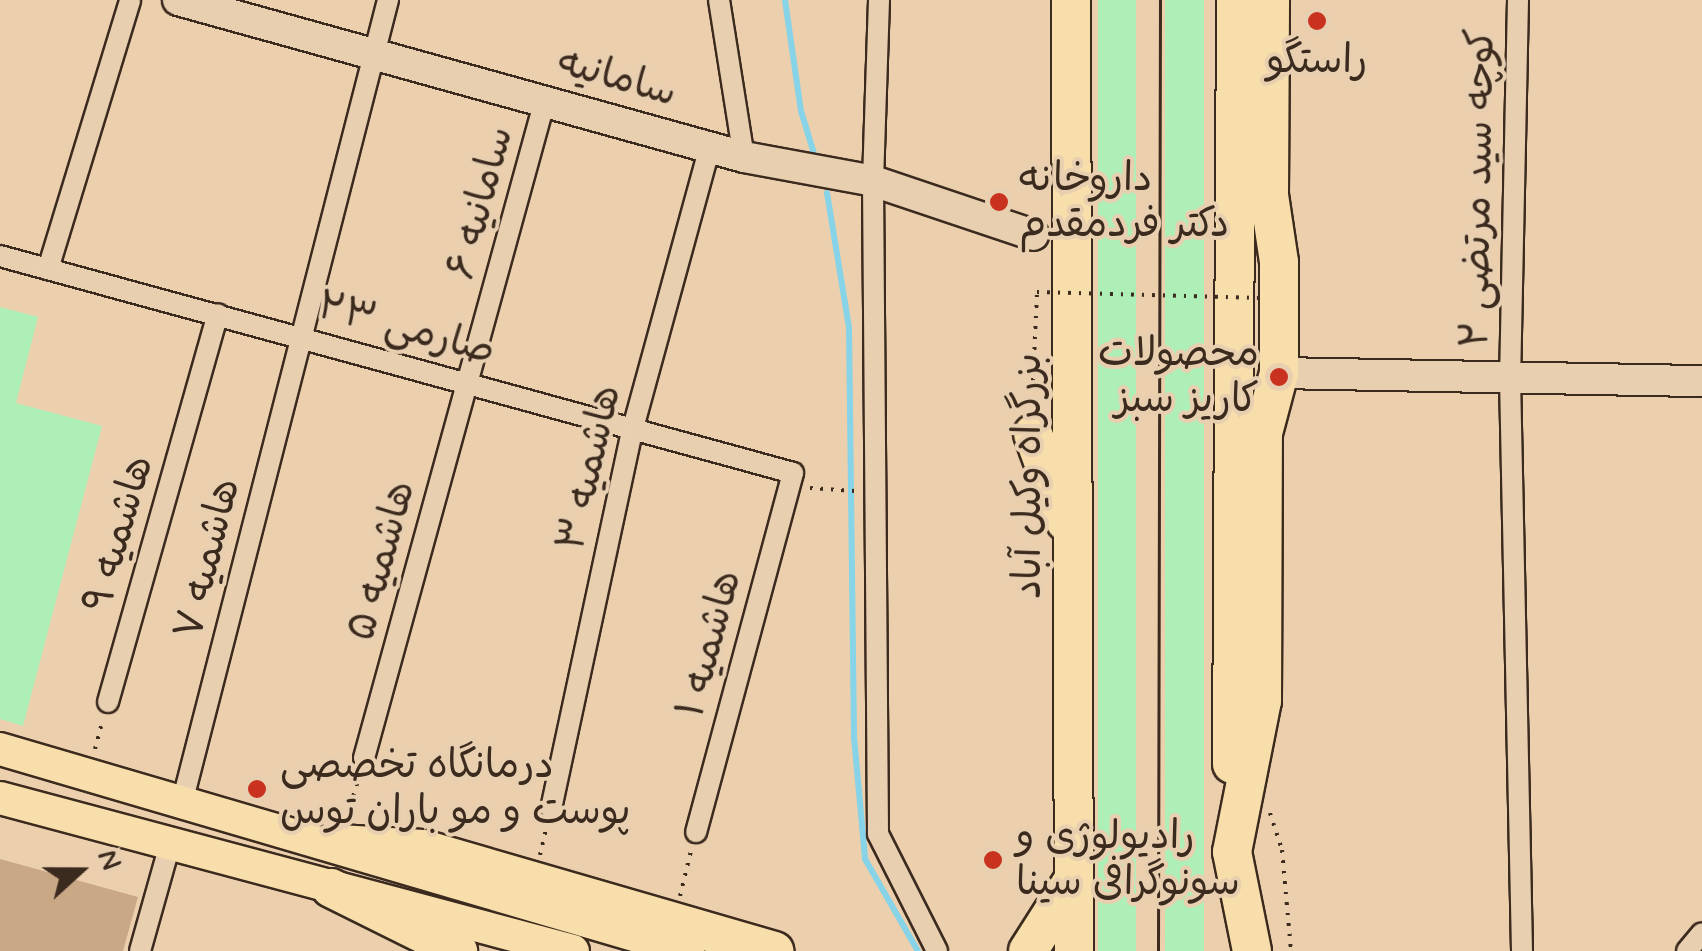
<!DOCTYPE html>
<meta charset="utf-8">
<style>
body{margin:0}
#map{position:relative;width:1702px;height:951px;overflow:hidden;background:#eccfad;font-family:Mynerve,"Playpen Sans Arabic",sans-serif}
div>[style]{position:absolute}
[style*='--x']{left:calc(var(--x)*1px);top:calc(var(--y)*1px);width:calc(var(--w)*1px);rotate:calc(var(--a)*1deg)}
.green>*{inset:0;background:#aeefb7;transform-origin:0 0}
.stream>*{height:6px;margin:-3px;padding:0 3px;transform-origin:3px;border-radius:3px;background:#87d3e7}
.building>*{inset:0;background:#c9a885}
.path>*{height:4px;margin-top:-2px;transform-origin:0;background:repeating-linear-gradient(90deg,#3b2a1e 0 2.5px,transparent 0 10.5px)}
.roads{filter:drop-shadow(2px 0 #3b2a1e) drop-shadow(-2px 0 #3b2a1e) drop-shadow(0 2px #3b2a1e) drop-shadow(0 -2px #3b2a1e)}
.street>*{height:20px;margin:-10px;padding:0 10px;transform-origin:10px;border-radius:10px;background:#e8cfb0}
.secondary>*{height:30px;margin:-15px;padding:0 15px;transform-origin:15px;border-radius:15px;background:#e8cfb0}
.primary>*{height:32px;margin:-16px;padding:0 16px;transform-origin:16px;border-radius:16px;background:#f8deab}
.highway>*{height:38px;margin:-19px;padding:0 19px;transform-origin:19px;border-radius:19px;background:#f8deab}
.tram>*{height:2.5px;margin:-1.25px;padding:0 1.25px;transform-origin:1.25px;border-radius:1.25px;background:#3b2a1e}
.path-bridge>*{height:4px;margin-top:-2px;transform-origin:0;background:repeating-linear-gradient(90deg,#3b2a1e 0 2.5px,transparent 0 10.5px)}
.dots>*{width:28px;height:28px;translate:-50% -50%;box-sizing:border-box;border:5px solid #e8cfb0;border-radius:50%}
span{translate:-50% -50%;white-space:nowrap;text-align:center;line-height:1.15;-webkit-text-stroke:8px #e8cfb0;paint-order:stroke}
.poi-label{font-size:40px;color:#3b2a1e}
.left{translate:0 -50%;text-align:left}
.right{translate:-100% -50%;text-align:right}
.street-label{font-size:40px;color:#3b2a1e}
.north{position:absolute;left:30px;top:821px;width:100px;height:100px;-webkit-text-stroke:8px #e8cfb0;paint-order:stroke;rotate:69deg;font-size:28px;font-weight:700;line-height:40px;text-align:center;color:#3b2a1e}
.north::after{content:'';display:block;margin:auto;width:35px;height:45px;background:#3b2a1e;clip-path:polygon(50% 0,100% 100%,50% 72%,0 100%)}
</style>
<div id="map">
<div class="green">
<div style="left:1098px;top:0;width:38px;height:951px"></div>
<div style="left:1165px;top:0;width:39px;height:951px"></div>
<div style="clip-path:polygon(0 307px,38px 317px,16px 403px,102px 426px,23px 726px,0 719px)"></div>
</div>
<div class="stream">
<div style="--x:785;--y:0;--w:112;--a:81.8"></div>
<div style="--x:801;--y:111;--w:51;--a:73"></div>
<div style="--x:827;--y:193;--w:136;--a:80.7"></div>
<div style="--x:849;--y:327;--w:410;--a:89.3"></div>
<div style="--x:854;--y:737;--w:122;--a:84.8"></div>
<div style="--x:865;--y:859;--w:106;--a:60.1"></div>
</div>
<div class="building">
<div style="clip-path:polygon(0 859px,138px 897px,123px 951px,0 951px)"></div>
</div>
<div class="path">
<div style="--x:1033;--y:381;--w:89;--a:-87.4"></div>
<div style="--x:810;--y:488;--w:45;--a:3.8"></div>
<div style="--x:95;--y:749;--w:30;--a:-75"></div>
<div style="--x:1270;--y:813;--w:39;--a:72"></div>
<div style="--x:1282;--y:850;--w:101;--a:84.9"></div>
<div style="--x:347;--y:816;--w:41;--a:-72.9"></div>
<div style="--x:540;--y:855;--w:26;--a:-77"></div>
<div style="--x:680;--y:896;--w:46;--a:-76.3"></div>
</div>
<div class="roads">
<div class="street">
<div style="--x:719;--y:0;--w:159;--a:81"></div>
<div style="--x:879;--y:0;--w:181;--a:91.9"></div>
<div style="--x:873;--y:181;--w:653;--a:89.56"></div>
<div style="--x:878;--y:834;--w:131;--a:63.2"></div>
<div style="--x:1518;--y:0;--w:378;--a:91.2"></div>
<div style="--x:1510;--y:378;--w:573;--a:88.8"></div>
<div style="--x:0;--y:256;--w:822;--a:15.3"></div>
<div style="--x:793;--y:473;--w:372;--a:105.1"></div>
<div style="--x:48;--y:269;--w:281;--a:-73"></div>
<div style="--x:108;--y:702;--w:403;--a:-74.2"></div>
<div style="--x:364;--y:758;--w:682;--a:-74.62"></div>
<div style="--x:183;--y:799;--w:825;--a:-75.61"></div>
<div style="--x:551;--y:809;--w:390;--a:-77.9"></div>
<div style="--x:633;--y:428;--w:292;--a:-74.7"></div>
<div style="--x:140;--y:951;--w:111;--a:-74.3"></div>
<div style="--x:1687;--y:951;--w:23;--a:-50"></div>
</div>
<div class="secondary">
<div style="--x:178;--y:0;--w:587;--a:15.5"></div>
<div style="--x:744;--y:157;--w:131;--a:10.5"></div>
<div style="--x:873;--y:181;--w:169;--a:18.6"></div>
<div style="--x:1279;--y:373;--w:423;--a:1.1"></div>
</div>
<div class="primary">
<div style="--x:0;--y:749;--w:717;--a:16.36"></div>
<div style="--x:0;--y:798;--w:593;--a:14.95"></div>
</div>
<div class="highway">
<div style="--x:1071;--y:0;--w:951;--a:89.82"></div>
<div style="--x:1033;--y:434;--w:93;--a:69.8"></div>
<div style="--x:1232;--y:764;--w:764;--a:-89.7"></div>
<div style="--x:339;--y:844;--w:84;--a:3.4"></div>
<div style="--x:423;--y:849;--w:366;--a:16.2"></div>
<div style="--x:331;--y:888;--w:142;--a:26.4"></div>
<div style="--x:1028;--y:951;--w:78;--a:-57.5"></div>
<div style="--x:1252;--y:951;--w:101;--a:-101.4"></div>
<div style="--x:1232;--y:852;--w:154;--a:-78.8"></div>
<div style="--x:1262;--y:701;--w:268;--a:-89.8"></div>
<div style="--x:1263;--y:433;--w:62;--a:-75.1"></div>
<div style="--x:1279;--y:373;--w:111;--a:-90"></div>
<div style="--x:1279;--y:262;--w:68;--a:-98.5"></div>
<div style="--x:1269;--y:195;--w:195;--a:-89.7"></div>
</div>
</div>
<div class="tram">
<div style="--x:1158;--y:951;--w:951;--a:-89.88"></div>
</div>
<div class="path-bridge">
<div style="--x:1037;--y:292;--w:225;--a:1.5"></div>
</div>
<div class="dots">
<div style="left:1317px;top:21px;background:#c8321e"></div>
<div style="left:999px;top:202px;background:#c8321e"></div>
<div style="left:1279px;top:377px;background:#c8321e"></div>
<div style="left:257px;top:789px;background:#c8321e"></div>
<div style="left:993px;top:860px;background:#c8321e"></div>
</div>
<div class="poi-label">
<span style="left:1317px;top:61px">راستگو</span>
<span class="left" style="left:1019px;top:202px">داروخانه<br>دكتر فردمقدم</span>
<span class="right" style="left:1259px;top:377px">محصولات<br>کاریز سبز</span>
<span class="left" style="left:280px;top:789px">درمانگاه تخصصی<br>پوست و مو باران توس</span>
<span class="left" style="left:1016px;top:860px">رادیولوژی و<br>سونوگرافی سینا</span>
</div>
<div class="street-label">
<span style="left:617px;top:78px;rotate:16deg">سامانیه</span>
<span style="left:1479px;top:188px;rotate:-89deg">کوچه سید مرتضی ۲</span>
<span style="left:481px;top:203px;rotate:-75deg">سامانیه ۶</span>
<span style="left:406px;top:329px;rotate:15deg">صارمی ۲۳</span>
<span style="left:590px;top:468px;rotate:-77deg">هاشمیه ۳</span>
<span style="left:1029px;top:476px;rotate:-90deg">بزرگراه وکیل آباد</span>
<span style="left:119px;top:534px;rotate:-74deg">هاشمیه ۹</span>
<span style="left:208px;top:559px;rotate:-76deg">هاشمیه ۷</span>
<span style="left:382px;top:561px;rotate:-75deg">هاشمیه ۵</span>
<span style="left:710px;top:644px;rotate:-75deg">هاشمیه ۱</span>
</div>
<div class="north">N</div>
</div>
